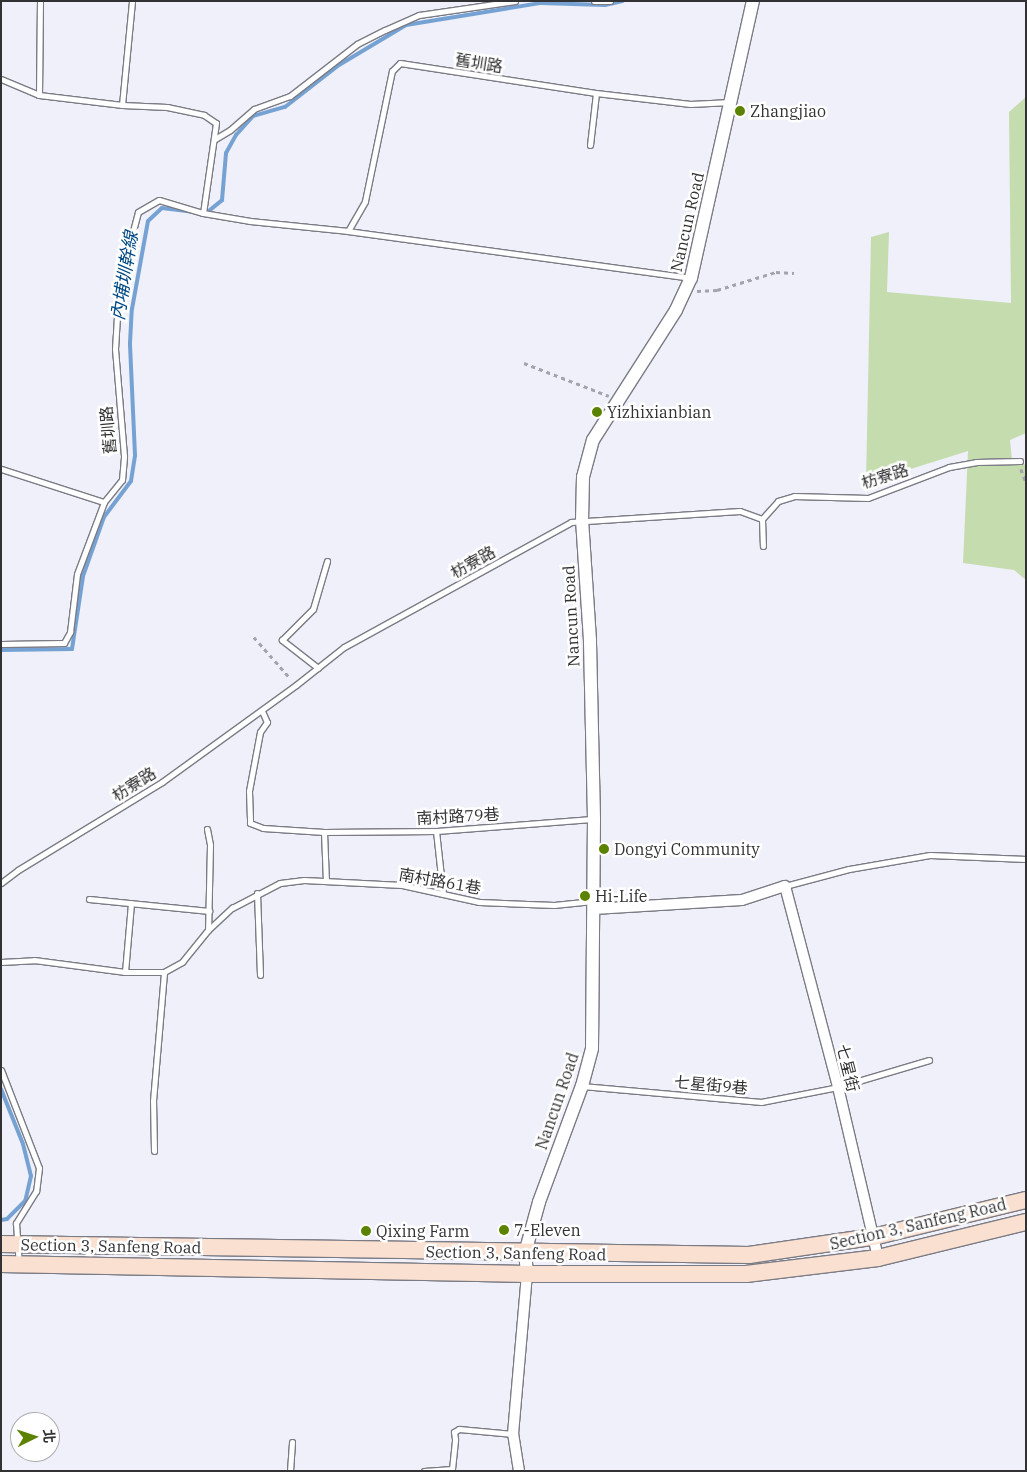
<!DOCTYPE html>
<meta charset="utf-8">
<style>
body{margin:0}
#map{position:relative;width:1027px;height:1472px;overflow:hidden;background:#eff0fa;font-family:"IBM Plex Serif","Noto Sans TC",serif}
div>[style]{position:absolute}
[style*='--x']{left:calc(var(--x)*1px);top:calc(var(--y)*1px);width:calc(var(--w)*1px);rotate:calc(var(--a)*1deg)}
.green>*{inset:0;background:#c5dcaf}
.stream>*{height:4px;margin:-2px;padding:0 2px;transform-origin:2px;border-radius:2px;background:#75a2d2}
.path>*{height:2.5px;margin-top:-1.25px;transform-origin:0;background:repeating-linear-gradient(90deg,#a3a4ab 0 4px,transparent 0 8px)}
.roads{filter:drop-shadow(1px 0 #7b7b84) drop-shadow(-1px 0 #7b7b84) drop-shadow(0 1px #7b7b84) drop-shadow(0 -1px #7b7b84)}
.service>*{height:5px;margin:-2.5px;padding:0 2.5px;transform-origin:2.5px;border-radius:2.5px;background:#fff}
.minor>*{height:10px;margin:-5px;padding:0 5px;transform-origin:5px;border-radius:5px;background:#fff}
.tertiary>*{height:12px;margin:-6px;padding:0 6px;transform-origin:6px;border-radius:6px;background:#fff}
.primary>*{height:16px;margin:-8px;padding:0 8px;transform-origin:8px;border-radius:8px;background:#fae0d0}
.dots>*{width:14px;height:14px;translate:-50% -50%;box-sizing:border-box;border:2px solid #fff;border-radius:50%}
span{translate:-50% -50%;white-space:nowrap;text-align:center;line-height:1.15;-webkit-text-stroke:5px #fff;paint-order:stroke}
.street-label{font-size:16px;color:#323235}
.poi-label{font-size:16px;color:#323235}
.left{translate:0 -50%;text-align:left}
.water-label{font-size:18px;color:#004984;font-style:italic}
.frame{position:absolute;inset:0;border:2px solid #323235;pointer-events:none}
.north{position:absolute;left:10px;top:1412px;width:50px;height:50px;box-sizing:border-box;background:#fff;border:1px solid #adadae;border-radius:50%;rotate:86deg;font-size:14px;font-weight:700;line-height:20px;text-align:center;color:#323235}
.north::after{content:'';display:block;margin:auto;width:18px;height:22px;background:#5c8202;clip-path:polygon(50% 0,100% 100%,50% 72%,0 100%)}
</style>
<div id="map">
<div class="green">
<div style="clip-path:polygon(1026px 97px,1026px 433px,1010px 440px,1012px 460px,1026px 465px,1026px 580px,1014px 570px,963px 563px,968px 451px,866px 483px,871px 237px,889px 232px,887px 292px,1011px 303px,1009px 112px)"></div>
</div>
<div class="stream">
<div style="--x:205;--y:214;--w:22;--a:-39"></div>
<div style="--x:222;--y:200;--w:47;--a:-85.1"></div>
<div style="--x:226;--y:153;--w:21;--a:-61"></div>
<div style="--x:236;--y:135;--w:25;--a:-48"></div>
<div style="--x:253;--y:116;--w:33;--a:-16"></div>
<div style="--x:285;--y:107;--w:68;--a:-37.9"></div>
<div style="--x:339;--y:65;--w:78;--a:-30.8"></div>
<div style="--x:406;--y:25;--w:137;--a:-9.3"></div>
<div style="--x:541;--y:3;--w:64;--a:1.8"></div>
<div style="--x:605;--y:5;--w:18;--a:-13"></div>
<div style="--x:1;--y:650;--w:71;--a:-0.8"></div>
<div style="--x:72;--y:649;--w:74;--a:-81.4"></div>
<div style="--x:83;--y:576;--w:63;--a:-70.4"></div>
<div style="--x:104;--y:517;--w:45;--a:-53.1"></div>
<div style="--x:131;--y:481;--w:26;--a:-81"></div>
<div style="--x:135;--y:455;--w:112;--a:-92.6"></div>
<div style="--x:130;--y:343;--w:34;--a:-87"></div>
<div style="--x:132;--y:309;--w:89;--a:-79.7"></div>
<div style="--x:148;--y:221;--w:19;--a:-43"></div>
<div style="--x:162;--y:208;--w:31;--a:7"></div>
<div style="--x:1;--y:1089;--w:59;--a:68.2"></div>
<div style="--x:23;--y:1144;--w:33;--a:76"></div>
<div style="--x:31;--y:1176;--w:26;--a:103"></div>
<div style="--x:25;--y:1201;--w:25;--a:135"></div>
<div style="--x:7;--y:1219;--w:6;--a:171"></div>
</div>
<div class="path">
<div style="--x:697;--y:291;--w:20;--a:-3"></div>
<div style="--x:717;--y:290;--w:62;--a:-17"></div>
<div style="--x:776;--y:272;--w:18;--a:3"></div>
<div style="--x:524;--y:363;--w:91;--a:21.2"></div>
<div style="--x:1021;--y:469;--w:14;--a:69"></div>
<div style="--x:254;--y:637;--w:56;--a:48.6"></div>
</div>
<div class="roads">
<div class="service">
<div style="--x:594;--y:1;--w:16;--a:0"></div>
<div style="--x:1;--y:79;--w:41;--a:22.8"></div>
<div style="--x:39;--y:95;--w:84;--a:6.9"></div>
<div style="--x:122;--y:105;--w:45;--a:2.5"></div>
<div style="--x:167;--y:107;--w:38;--a:12"></div>
<div style="--x:204;--y:115;--w:14;--a:34"></div>
<div style="--x:216;--y:123;--w:91;--a:98.2"></div>
<div style="--x:39;--y:95;--w:94;--a:-89.4"></div>
<div style="--x:122;--y:105;--w:104;--a:-84.5"></div>
<div style="--x:215;--y:139;--w:17;--a:-31"></div>
<div style="--x:230;--y:130;--w:32;--a:-41"></div>
<div style="--x:254;--y:109;--w:38;--a:-20"></div>
<div style="--x:290;--y:96;--w:85;--a:-37.8"></div>
<div style="--x:357;--y:44;--w:31;--a:-27"></div>
<div style="--x:385;--y:30;--w:37;--a:-24"></div>
<div style="--x:419;--y:15;--w:97;--a:-8.3"></div>
<div style="--x:590;--y:145;--w:52;--a:-83.4"></div>
<div style="--x:348;--y:231;--w:34;--a:-60"></div>
<div style="--x:365;--y:201;--w:133;--a:-78.3"></div>
<div style="--x:392;--y:71;--w:11;--a:-45"></div>
<div style="--x:400;--y:63;--w:198;--a:8.7"></div>
<div style="--x:596;--y:93;--w:95;--a:6.7"></div>
<div style="--x:690;--y:104;--w:41;--a:-2.8"></div>
<div style="--x:1;--y:469;--w:108;--a:17.8"></div>
<div style="--x:762;--y:519;--w:27;--a:88"></div>
<div style="--x:1;--y:644;--w:63;--a:-0.9"></div>
<div style="--x:64;--y:643;--w:13;--a:-61"></div>
<div style="--x:70;--y:632;--w:58;--a:-83.1"></div>
<div style="--x:77;--y:574;--w:77;--a:-69.4"></div>
<div style="--x:104;--y:502;--w:28;--a:-51"></div>
<div style="--x:122;--y:480;--w:24;--a:-85"></div>
<div style="--x:124;--y:456;--w:107;--a:-94.8"></div>
<div style="--x:115;--y:349;--w:65;--a:-86.5"></div>
<div style="--x:119;--y:284;--w:74;--a:-75.2"></div>
<div style="--x:138;--y:212;--w:24;--a:-30"></div>
<div style="--x:159;--y:200;--w:46;--a:16.5"></div>
<div style="--x:203;--y:213;--w:48;--a:9.7"></div>
<div style="--x:250;--y:221;--w:99;--a:5.8"></div>
<div style="--x:348;--y:231;--w:346;--a:7.8"></div>
<div style="--x:318;--y:668;--w:46;--a:-142.1"></div>
<div style="--x:282;--y:640;--w:44;--a:-45"></div>
<div style="--x:313;--y:609;--w:50;--a:-73.7"></div>
<div style="--x:262;--y:711;--w:12;--a:66"></div>
<div style="--x:267;--y:722;--w:12;--a:125"></div>
<div style="--x:260;--y:732;--w:60;--a:100.6"></div>
<div style="--x:249;--y:791;--w:32;--a:88"></div>
<div style="--x:250;--y:823;--w:14;--a:21"></div>
<div style="--x:263;--y:828;--w:61;--a:3.8"></div>
<div style="--x:324;--y:832;--w:49;--a:87.7"></div>
<div style="--x:207;--y:829;--w:16;--a:79"></div>
<div style="--x:210;--y:845;--w:85;--a:91.3"></div>
<div style="--x:436;--y:831;--w:63;--a:83.7"></div>
<div style="--x:324;--y:832;--w:112;--a:-0.5"></div>
<div style="--x:436;--y:831;--w:157;--a:-4.4"></div>
<div style="--x:1;--y:883;--w:21;--a:-37"></div>
<div style="--x:18;--y:870;--w:169;--a:-31.4"></div>
<div style="--x:162;--y:782;--w:165;--a:-35.9"></div>
<div style="--x:296;--y:685;--w:61;--a:-38.4"></div>
<div style="--x:344;--y:647;--w:259;--a:-28.8"></div>
<div style="--x:571;--y:522;--w:169;--a:-3.7"></div>
<div style="--x:740;--y:511;--w:23;--a:20"></div>
<div style="--x:762;--y:519;--w:24;--a:-48"></div>
<div style="--x:778;--y:501;--w:17;--a:-17"></div>
<div style="--x:794;--y:496;--w:74;--a:1.5"></div>
<div style="--x:868;--y:498;--w:87;--a:-20.9"></div>
<div style="--x:949;--y:467;--w:27;--a:-10"></div>
<div style="--x:976;--y:462;--w:44;--a:-1.3"></div>
<div style="--x:785;--y:886;--w:66;--a:-14.9"></div>
<div style="--x:849;--y:869;--w:82;--a:-9.8"></div>
<div style="--x:930;--y:855;--w:96;--a:2.4"></div>
<div style="--x:257;--y:893;--w:82;--a:87.9"></div>
<div style="--x:89;--y:899;--w:121;--a:5.7"></div>
<div style="--x:1;--y:962;--w:33;--a:-3"></div>
<div style="--x:34;--y:960;--w:92;--a:7.5"></div>
<div style="--x:125;--y:972;--w:39;--a:0"></div>
<div style="--x:164;--y:972;--w:21;--a:-29"></div>
<div style="--x:182;--y:962;--w:41;--a:-50.9"></div>
<div style="--x:208;--y:930;--w:33;--a:-43"></div>
<div style="--x:232;--y:908;--w:54;--a:-27.5"></div>
<div style="--x:280;--y:883;--w:24;--a:-7"></div>
<div style="--x:304;--y:880;--w:98;--a:2.9"></div>
<div style="--x:402;--y:885;--w:79;--a:12.4"></div>
<div style="--x:479;--y:902;--w:75;--a:2.3"></div>
<div style="--x:554;--y:905;--w:39;--a:-6"></div>
<div style="--x:125;--y:972;--w:69;--a:-85"></div>
<div style="--x:1;--y:1070;--w:105;--a:68.8"></div>
<div style="--x:39;--y:1168;--w:23;--a:97"></div>
<div style="--x:36;--y:1191;--w:38;--a:122"></div>
<div style="--x:16;--y:1223;--w:39;--a:86"></div>
<div style="--x:582;--y:1086;--w:180;--a:5.1"></div>
<div style="--x:761;--y:1102;--w:78;--a:-11"></div>
<div style="--x:838;--y:1087;--w:95;--a:-16.5"></div>
<div style="--x:154;--y:1151;--w:50;--a:-91.1"></div>
<div style="--x:153;--y:1101;--w:129;--a:-85.1"></div>
<div style="--x:290;--y:1471;--w:29;--a:-86"></div>
<div style="--x:424;--y:1471;--w:28;--a:-4"></div>
<div style="--x:452;--y:1469;--w:30;--a:-84"></div>
<div style="--x:455;--y:1439;--w:7;--a:-98"></div>
<div style="--x:454;--y:1432;--w:6;--a:-31"></div>
<div style="--x:459;--y:1429;--w:54;--a:5.3"></div>
</div>
<div class="minor">
<div style="--x:594;--y:909;--w:148;--a:-3.5"></div>
<div style="--x:742;--y:900;--w:45;--a:-18"></div>
<div style="--x:785;--y:886;--w:208;--a:75.2"></div>
<div style="--x:838;--y:1087;--w:176;--a:76.8"></div>
<div style="--x:519;--y:1471;--w:37;--a:-99"></div>
<div style="--x:513;--y:1434;--w:161;--a:-85"></div>
</div>
<div class="tertiary">
<div style="--x:527;--y:1274;--w:21;--a:-95"></div>
<div style="--x:525;--y:1253;--w:53;--a:-74.6"></div>
<div style="--x:539;--y:1202;--w:124;--a:-69.7"></div>
<div style="--x:582;--y:1086;--w:39;--a:-75"></div>
<div style="--x:592;--y:1048;--w:229;--a:-89.5"></div>
<div style="--x:594;--y:819;--w:179;--a:-91.3"></div>
<div style="--x:590;--y:640;--w:119;--a:-93.8"></div>
<div style="--x:582;--y:521;--w:44;--a:-88.7"></div>
<div style="--x:583;--y:477;--w:38;--a:-75"></div>
<div style="--x:593;--y:440;--w:154;--a:-57.4"></div>
<div style="--x:676;--y:310;--w:35;--a:-65"></div>
<div style="--x:691;--y:278;--w:284;--a:-77.4"></div>
</div>
<div class="primary">
<div style="--x:1;--y:1244;--w:748;--a:0.84"></div>
<div style="--x:749;--y:1255;--w:125;--a:-8.3"></div>
<div style="--x:873;--y:1237;--w:157;--a:-13.6"></div>
<div style="--x:1;--y:1264;--w:526;--a:1.09"></div>
<div style="--x:527;--y:1274;--w:219;--a:0"></div>
<div style="--x:746;--y:1274;--w:133;--a:-6.9"></div>
<div style="--x:878;--y:1258;--w:152;--a:-13.7"></div>
</div>
</div>
<div class="dots">
<div style="left:740px;top:111px;background:#5c8202"></div>
<div style="left:597px;top:412px;background:#5c8202"></div>
<div style="left:604px;top:849px;background:#5c8202"></div>
<div style="left:585px;top:896px;background:#5c8202"></div>
<div style="left:504px;top:1230px;background:#5c8202"></div>
<div style="left:366px;top:1231px;background:#5c8202"></div>
</div>
<div class="street-label">
<span style="left:479px;top:63px;rotate:9deg">舊圳路</span>
<span style="left:687px;top:222px;rotate:-77deg">Nancun Road</span>
<span style="left:108px;top:430px;rotate:-95deg">舊圳路</span>
<span style="left:885px;top:476px;rotate:-17deg">枋寮路</span>
<span style="left:473px;top:562px;rotate:-29deg">枋寮路</span>
<span style="left:571px;top:616px;rotate:-93deg">Nancun Road</span>
<span style="left:134px;top:784px;rotate:-32deg">枋寮路</span>
<span style="left:458px;top:816px;rotate:-3deg">南村路79巷</span>
<span style="left:440px;top:881px;rotate:10deg">南村路61巷</span>
<span style="left:848px;top:1068px;rotate:76deg">七星街</span>
<span style="left:711px;top:1085px;rotate:5deg">七星街9巷</span>
<span style="left:557px;top:1101px;rotate:-71deg">Nancun Road</span>
<span style="left:918px;top:1224px;rotate:-13deg">Section 3, Sanfeng Road</span>
<span style="left:111px;top:1246px;rotate:1deg">Section 3, Sanfeng Road</span>
<span style="left:516px;top:1253px;rotate:1deg">Section 3, Sanfeng Road</span>
</div>
<div class="poi-label">
<span class="left" style="left:750px;top:111px">Zhangjiao</span>
<span class="left" style="left:607px;top:412px">Yizhixianbian</span>
<span class="left" style="left:614px;top:849px">Dongyi Community</span>
<span class="left" style="left:595px;top:896px">Hi-Life</span>
<span class="left" style="left:514px;top:1230px">7-Eleven</span>
<span class="left" style="left:376px;top:1231px">Qixing Farm</span>
</div>
<div class="water-label">
<span style="left:125px;top:276px;rotate:-81deg">內埔圳幹線</span>
</div>
<div class="frame"></div>
<div class="north">北</div>
</div>
